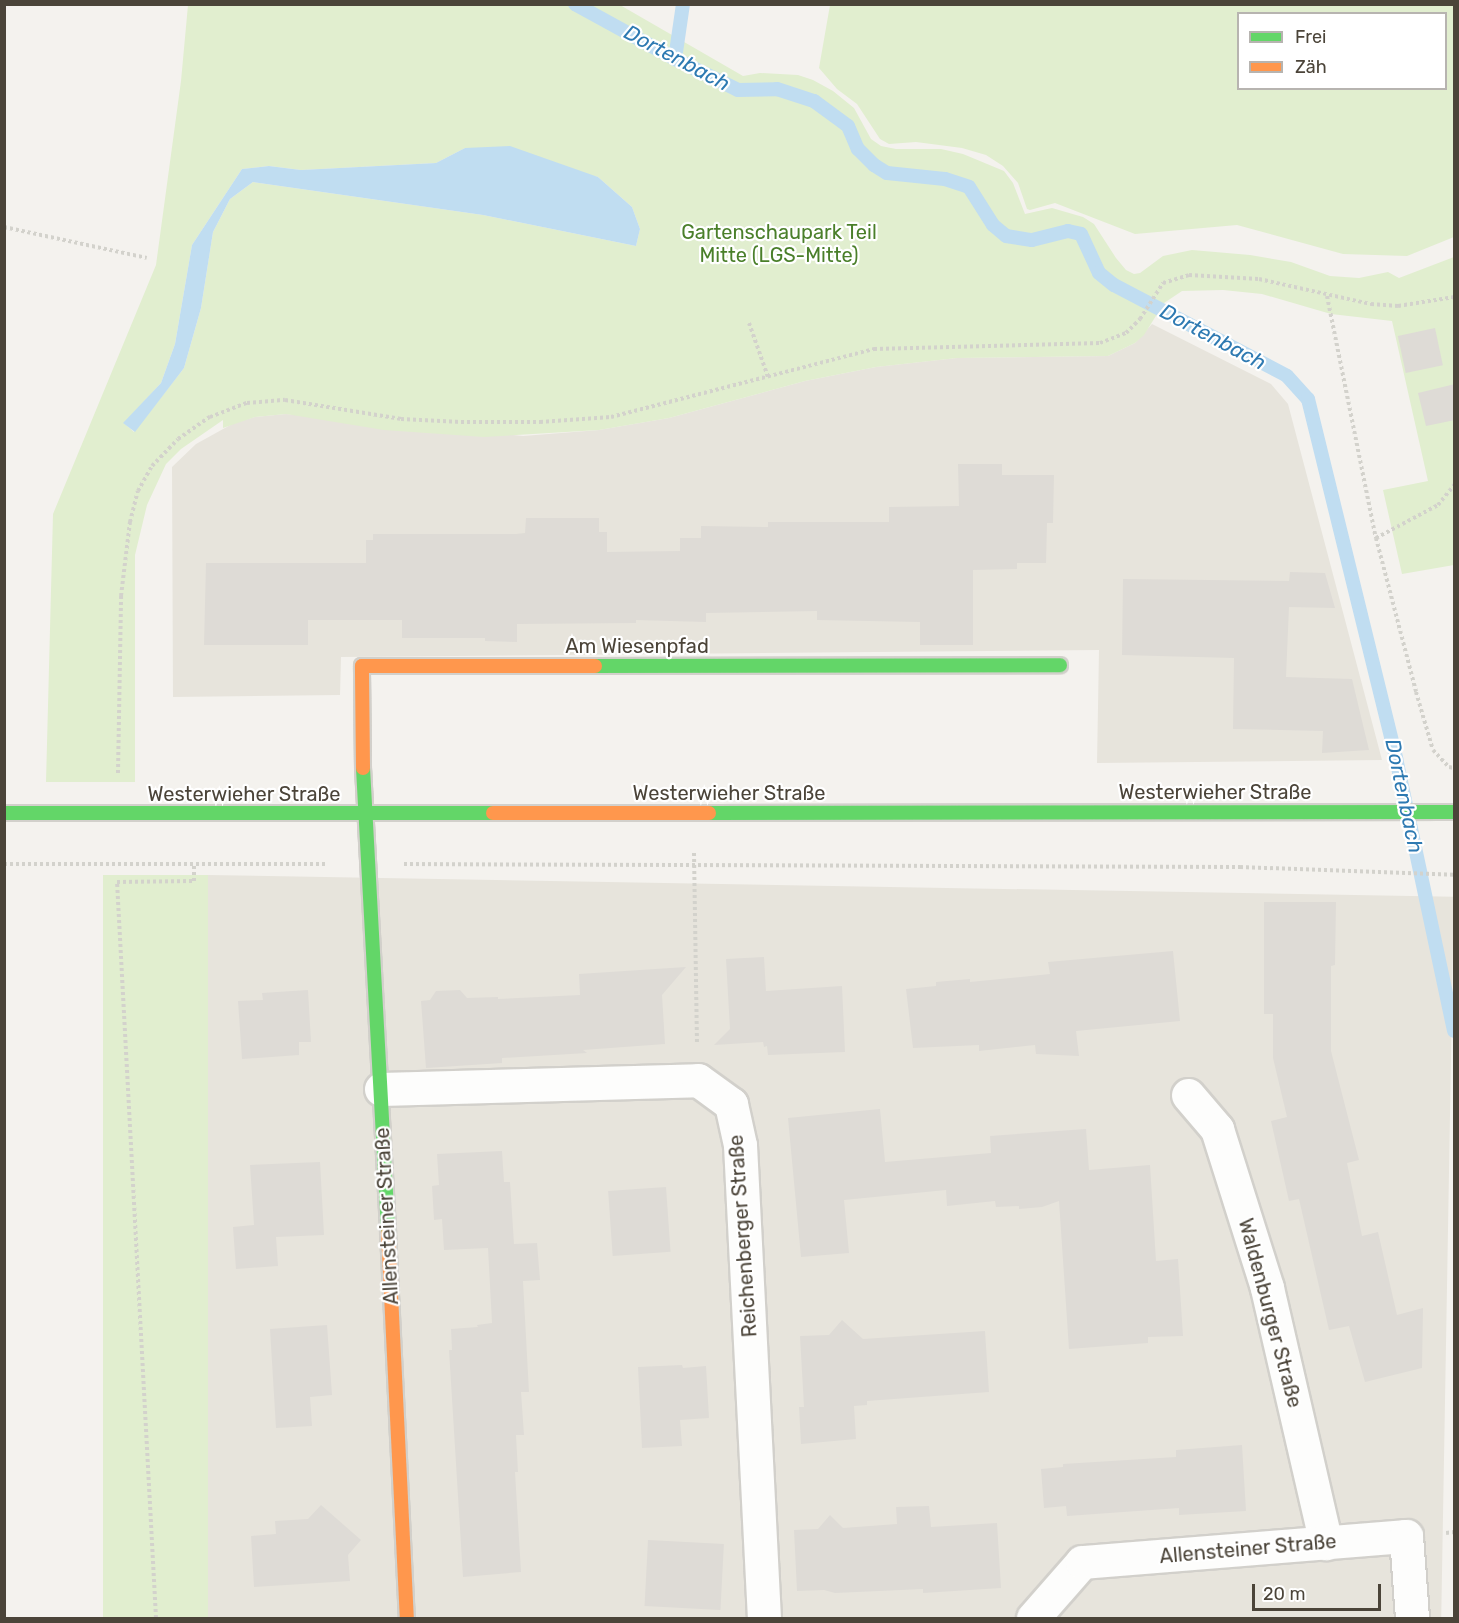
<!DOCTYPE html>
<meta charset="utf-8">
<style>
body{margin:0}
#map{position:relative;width:1459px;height:1623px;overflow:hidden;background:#f4f2ee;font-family:Rubik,sans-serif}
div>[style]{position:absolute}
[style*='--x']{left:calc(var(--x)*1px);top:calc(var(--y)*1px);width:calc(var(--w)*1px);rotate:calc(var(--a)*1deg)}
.residential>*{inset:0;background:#e7e4dc;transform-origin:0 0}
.green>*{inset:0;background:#e1eecf;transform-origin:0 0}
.water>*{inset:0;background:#c0ddf1}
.stream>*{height:14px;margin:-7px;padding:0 7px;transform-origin:7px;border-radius:7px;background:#c0ddf1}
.building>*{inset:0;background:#dedbd6;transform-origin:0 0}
.path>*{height:4px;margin-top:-2px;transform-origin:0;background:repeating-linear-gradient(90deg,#d3d2cc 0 3px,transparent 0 6px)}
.roads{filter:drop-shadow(2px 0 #d2d0cb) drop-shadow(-2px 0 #d2d0cb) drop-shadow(0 2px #d2d0cb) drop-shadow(0 -2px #d2d0cb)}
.street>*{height:33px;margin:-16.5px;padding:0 16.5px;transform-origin:16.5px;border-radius:16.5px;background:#fdfdfc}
.fast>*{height:14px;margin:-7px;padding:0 7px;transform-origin:7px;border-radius:7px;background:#63d668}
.slow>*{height:14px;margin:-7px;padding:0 7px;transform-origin:7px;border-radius:7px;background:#ff974d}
span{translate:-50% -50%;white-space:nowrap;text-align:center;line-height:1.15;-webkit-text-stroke:4.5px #fff;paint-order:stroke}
.park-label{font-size:20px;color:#4a7f2a}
.street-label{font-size:20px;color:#4b4439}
.water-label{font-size:21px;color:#2e7ab2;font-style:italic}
.frame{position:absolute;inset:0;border:6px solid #4b4439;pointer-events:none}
.legend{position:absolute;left:1237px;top:12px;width:210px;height:78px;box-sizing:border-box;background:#fff;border:2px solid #b7b4b0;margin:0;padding:8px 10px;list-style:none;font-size:18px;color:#4b4439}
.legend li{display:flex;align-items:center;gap:12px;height:30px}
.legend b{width:30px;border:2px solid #b7b4b0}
.scale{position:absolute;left:1252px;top:1584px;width:129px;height:27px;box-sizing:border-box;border:3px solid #4b4439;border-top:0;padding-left:8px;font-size:18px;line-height:21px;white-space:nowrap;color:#4b4439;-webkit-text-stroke:4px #fff;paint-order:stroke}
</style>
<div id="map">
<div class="residential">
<div style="clip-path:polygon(1152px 324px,1271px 384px,1288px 404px,1382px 760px,1097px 763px,1099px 650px,341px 657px,340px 695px,173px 697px,172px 467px,196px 444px,234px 423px,255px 417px,286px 414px,523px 436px,599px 430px,669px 418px,805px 381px,876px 367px,957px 358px,1108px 356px,1135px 343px)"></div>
<div style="left:208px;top:875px;width:1246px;height:744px;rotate:1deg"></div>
</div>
<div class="green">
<div style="clip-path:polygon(evenodd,188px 5px,620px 5px,743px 76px,760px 73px,798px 75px,813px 80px,833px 91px,854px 108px,871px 139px,881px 146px,896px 149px,941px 149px,963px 154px,1004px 171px,1013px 183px,1025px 214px,1052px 208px,1083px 217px,1094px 224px,1116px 258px,1126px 270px,1134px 274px,1140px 273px,1163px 256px,1192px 250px,1250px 255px,1291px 262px,1330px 276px,1359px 278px,1388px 272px,1399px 278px,1454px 257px,1454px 565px,1402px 574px,1383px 490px,1428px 481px,1392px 321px,1331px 314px,1262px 294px,1223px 290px,1182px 291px,1164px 303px,1144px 335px,1135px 343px,1108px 356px,957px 358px,876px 367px,805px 381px,669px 418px,599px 430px,484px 437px,384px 430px,286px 414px,255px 417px,223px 428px,223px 420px,181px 449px,166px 464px,147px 505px,135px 555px,135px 782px,46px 782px,53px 514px,156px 265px,181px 81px,188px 5px,465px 148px,598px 177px,632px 207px,640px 229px,636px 246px,483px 215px,253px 182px,230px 199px,213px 232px,201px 308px,184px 368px,134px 432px,124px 423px,161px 383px,175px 344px,192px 245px,242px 169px,269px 166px,301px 170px,436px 163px,465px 148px)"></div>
<div style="clip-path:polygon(evenodd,830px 5px,1454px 5px,1454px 237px,1407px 256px,1343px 254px,1237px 225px,1135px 234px,1055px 203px,1030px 210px,1027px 209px,1018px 183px,1003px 166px,986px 155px,962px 148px,916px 142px,889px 144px,880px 139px,857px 104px,837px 89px,819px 68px,830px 5px,1238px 14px,1446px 14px,1446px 88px,1238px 88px,1238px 14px)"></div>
<div style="left:103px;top:875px;width:105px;height:744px"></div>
</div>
<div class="water">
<div style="clip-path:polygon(510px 146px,598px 177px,632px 207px,640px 229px,636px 246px,483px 215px,253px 182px,230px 199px,213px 232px,201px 308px,184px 368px,135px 432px,123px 423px,161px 383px,175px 344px,192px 245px,242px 169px,269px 166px,301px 170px,436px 163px,465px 148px)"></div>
</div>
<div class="stream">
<div style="--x:575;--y:4;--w:114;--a:28.8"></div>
<div style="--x:675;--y:59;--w:70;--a:26.2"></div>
<div style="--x:738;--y:90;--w:39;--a:-1"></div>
<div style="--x:777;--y:89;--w:39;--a:18"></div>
<div style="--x:814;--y:101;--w:42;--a:36.3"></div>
<div style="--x:848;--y:126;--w:25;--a:67"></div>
<div style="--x:858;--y:149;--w:23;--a:45"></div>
<div style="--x:874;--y:165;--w:15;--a:32"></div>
<div style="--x:887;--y:173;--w:58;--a:5.9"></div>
<div style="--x:945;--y:179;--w:25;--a:18"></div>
<div style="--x:969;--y:187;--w:45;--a:57.7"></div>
<div style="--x:993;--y:225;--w:17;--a:40"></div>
<div style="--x:1006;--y:236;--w:26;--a:9"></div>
<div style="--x:1032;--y:240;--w:37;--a:-14"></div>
<div style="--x:1068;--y:231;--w:13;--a:13"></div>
<div style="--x:1081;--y:234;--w:43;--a:65.2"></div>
<div style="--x:1099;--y:273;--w:19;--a:39"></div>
<div style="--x:1114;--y:285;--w:195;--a:27.7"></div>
<div style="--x:1287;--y:376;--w:31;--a:48"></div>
<div style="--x:1308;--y:399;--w:370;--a:76.2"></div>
<div style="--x:1396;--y:758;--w:279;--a:78"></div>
<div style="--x:675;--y:59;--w:56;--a:-81.7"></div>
</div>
<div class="building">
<div style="left:1435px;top:328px;width:38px;height:38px;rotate:78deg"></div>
<div style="clip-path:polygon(1455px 384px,1455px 420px,1426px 426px,1418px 393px)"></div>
<div style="clip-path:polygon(958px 464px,1002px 464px,1002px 475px,1054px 475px,1053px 523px,1047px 523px,1046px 563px,1017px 563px,1017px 569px,973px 570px,973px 645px,920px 645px,920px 622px,817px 620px,817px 611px,706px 613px,706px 622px,636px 620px,636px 623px,517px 624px,517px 642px,485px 641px,485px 638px,402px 638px,402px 620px,308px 620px,308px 645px,204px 645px,206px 563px,366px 563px,366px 540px,373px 540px,373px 534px,516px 534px,525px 533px,526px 518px,599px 518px,599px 532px,607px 532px,607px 552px,680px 551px,680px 538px,701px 538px,701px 526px,768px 527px,768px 522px,889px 522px,889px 507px,959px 506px)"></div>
<div style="clip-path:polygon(1290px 572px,1325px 573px,1335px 608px,1289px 607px,1286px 677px,1352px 679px,1369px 750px,1322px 753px,1323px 731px,1233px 729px,1234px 658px,1122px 655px,1123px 579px,1289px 581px)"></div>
<div style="clip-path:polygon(1264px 902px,1336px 902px,1335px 965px,1331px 966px,1331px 1051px,1359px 1160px,1347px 1163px,1362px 1236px,1378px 1232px,1397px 1315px,1423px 1308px,1422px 1368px,1365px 1382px,1349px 1326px,1329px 1330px,1299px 1199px,1289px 1201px,1271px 1121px,1287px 1117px,1273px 1058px,1273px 1014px,1264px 1014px)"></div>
<div style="clip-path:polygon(1173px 951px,1180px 1021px,1076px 1031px,1079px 1056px,1036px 1054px,1035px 1045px,979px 1051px,979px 1045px,913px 1048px,906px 989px,936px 986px,936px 982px,970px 979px,970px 982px,1050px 974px,1048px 962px)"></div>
<div style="clip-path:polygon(764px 957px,766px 991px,842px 986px,845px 1052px,768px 1055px,767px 1046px,764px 1047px,763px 1042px,714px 1045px,730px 1029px,726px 959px)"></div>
<div style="clip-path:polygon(686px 967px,662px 995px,665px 1044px,583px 1050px,587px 1053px,502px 1058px,502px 1063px,426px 1068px,421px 1001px,430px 1000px,436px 991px,460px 990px,467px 998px,498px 997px,498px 999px,580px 995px,579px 974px)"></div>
<div style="clip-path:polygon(308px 990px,311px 1042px,299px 1042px,299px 1055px,242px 1059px,238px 1001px,263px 1000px,262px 993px)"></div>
<div style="clip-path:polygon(880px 1109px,885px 1162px,991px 1153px,990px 1136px,1086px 1129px,1089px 1170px,1150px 1165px,1156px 1261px,1178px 1259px,1183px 1336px,1148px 1337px,1148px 1343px,1069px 1349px,1059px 1201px,1042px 1207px,1019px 1209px,1019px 1206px,996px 1207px,995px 1201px,947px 1206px,946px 1190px,844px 1200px,849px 1253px,801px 1257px,788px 1118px)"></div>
<div style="clip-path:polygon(502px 1151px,504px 1182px,510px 1182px,514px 1244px,537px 1243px,540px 1280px,523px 1281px,529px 1392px,521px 1392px,524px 1435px,516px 1435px,518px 1472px,515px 1472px,521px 1572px,463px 1577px,449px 1350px,452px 1350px,451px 1329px,478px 1327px,477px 1325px,492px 1323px,488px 1248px,444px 1250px,442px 1219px,434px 1220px,432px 1186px,439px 1185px,437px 1154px)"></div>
<div style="clip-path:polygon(320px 1162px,324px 1235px,276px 1237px,278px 1266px,236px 1269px,233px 1227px,254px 1225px,250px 1165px)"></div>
<div style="left:666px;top:1187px;width:65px;height:58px;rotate:86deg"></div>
<div style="clip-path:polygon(842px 1320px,863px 1339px,985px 1331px,989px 1392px,867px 1401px,867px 1405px,854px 1406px,856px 1439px,801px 1444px,799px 1407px,804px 1407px,800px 1336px,829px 1335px)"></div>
<div style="clip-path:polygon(327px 1325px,332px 1395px,310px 1397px,312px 1426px,276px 1428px,270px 1329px)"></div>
<div style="clip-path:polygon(682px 1365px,683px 1368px,706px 1366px,709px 1418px,680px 1420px,682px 1446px,642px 1448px,638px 1367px)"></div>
<div style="clip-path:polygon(1242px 1445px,1246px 1511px,1179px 1515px,1179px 1508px,1067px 1516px,1066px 1506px,1044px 1508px,1041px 1469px,1063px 1467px,1063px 1464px,1176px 1457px,1176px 1450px)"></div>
<div style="clip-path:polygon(321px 1505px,361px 1540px,348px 1555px,350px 1581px,254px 1587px,251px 1536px,276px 1534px,275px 1521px,308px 1519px)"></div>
<div style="clip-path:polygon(929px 1506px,931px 1527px,997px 1523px,1001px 1588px,923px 1593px,923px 1589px,835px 1593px,824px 1590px,797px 1591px,794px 1530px,818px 1529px,830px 1515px,843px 1528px,897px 1524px,896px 1507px)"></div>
<div style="left:648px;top:1540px;width:76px;height:66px;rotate:3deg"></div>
</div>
<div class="path">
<div style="--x:4;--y:227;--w:146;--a:12.2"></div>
<div style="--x:1327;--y:296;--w:247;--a:78.6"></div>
<div style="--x:1376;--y:538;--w:159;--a:75.4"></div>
<div style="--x:1416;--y:692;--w:60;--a:73.7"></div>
<div style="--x:1433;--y:750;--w:23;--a:47"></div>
<div style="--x:1449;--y:767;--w:5;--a:11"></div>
<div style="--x:749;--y:323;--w:57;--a:70.6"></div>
<div style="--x:1376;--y:538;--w:70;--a:-28"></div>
<div style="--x:1438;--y:505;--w:26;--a:-51"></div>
<div style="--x:118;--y:773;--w:177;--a:-89"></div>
<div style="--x:121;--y:596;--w:75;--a:-83.1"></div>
<div style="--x:130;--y:522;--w:32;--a:-76"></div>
<div style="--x:138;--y:491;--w:29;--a:-61"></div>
<div style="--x:152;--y:466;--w:37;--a:-46"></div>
<div style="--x:178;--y:439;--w:39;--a:-35"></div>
<div style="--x:210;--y:417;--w:40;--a:-21"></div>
<div style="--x:247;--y:403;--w:38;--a:-5"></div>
<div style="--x:285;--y:400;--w:118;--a:9.3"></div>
<div style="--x:401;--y:419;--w:60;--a:2.9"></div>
<div style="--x:461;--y:422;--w:79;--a:0"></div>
<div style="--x:540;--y:422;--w:71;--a:-4"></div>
<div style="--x:611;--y:417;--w:272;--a:-14.5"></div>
<div style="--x:874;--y:349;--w:226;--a:-1.5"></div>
<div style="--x:1100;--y:343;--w:28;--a:-21"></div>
<div style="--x:1126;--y:333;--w:20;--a:-45"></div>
<div style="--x:1140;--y:319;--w:43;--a:-57.4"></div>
<div style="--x:1163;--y:283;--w:27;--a:-17"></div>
<div style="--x:1189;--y:275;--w:70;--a:3.3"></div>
<div style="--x:1259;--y:279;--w:115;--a:12.6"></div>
<div style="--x:1371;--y:304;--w:27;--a:4"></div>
<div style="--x:1398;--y:306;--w:57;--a:-9.1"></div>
<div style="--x:694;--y:853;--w:190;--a:89.1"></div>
<div style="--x:4;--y:864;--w:324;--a:0"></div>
<div style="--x:404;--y:864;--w:836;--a:0.21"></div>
<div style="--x:1240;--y:867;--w:214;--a:2.1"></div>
<div style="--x:1446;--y:1533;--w:8;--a:-7"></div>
<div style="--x:156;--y:1618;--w:737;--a:-93.03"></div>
<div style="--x:117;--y:882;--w:77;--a:-0.7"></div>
<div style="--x:194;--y:881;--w:17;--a:-90"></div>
</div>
<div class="roads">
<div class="street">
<div style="--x:381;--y:1089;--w:317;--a:-1.6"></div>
<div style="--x:698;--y:1080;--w:41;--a:36"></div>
<div style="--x:731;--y:1104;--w:42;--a:77.6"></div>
<div style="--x:740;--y:1145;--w:474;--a:87.1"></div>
<div style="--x:1188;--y:1095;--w:45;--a:49.5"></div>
<div style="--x:1217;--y:1129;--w:167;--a:72.5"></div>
<div style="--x:1267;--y:1288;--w:262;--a:77"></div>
<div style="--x:1033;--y:1618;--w:74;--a:-48.8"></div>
<div style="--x:1082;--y:1562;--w:325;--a:-4.6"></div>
<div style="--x:1406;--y:1536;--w:82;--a:85.8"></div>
</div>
<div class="fast">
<div style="--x:595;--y:666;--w:465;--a:-0.1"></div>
<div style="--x:363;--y:768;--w:466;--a:86.9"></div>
<div style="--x:4;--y:813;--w:489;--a:0"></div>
<div style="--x:709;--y:813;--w:745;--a:-0.08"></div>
</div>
<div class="slow">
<div style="--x:363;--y:768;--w:102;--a:-90.6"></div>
<div style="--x:362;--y:666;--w:233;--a:0"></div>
<div style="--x:493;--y:813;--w:216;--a:0"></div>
<div style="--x:388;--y:1233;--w:385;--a:87.2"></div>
</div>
</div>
<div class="park-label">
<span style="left:779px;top:244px">Gartenschaupark Teil<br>Mitte (LGS-Mitte)</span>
</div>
<div class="street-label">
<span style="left:637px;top:646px">Am Wiesenpfad</span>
<span style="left:1215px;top:792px">Westerwieher Straße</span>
<span style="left:729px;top:793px">Westerwieher Straße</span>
<span style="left:244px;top:794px">Westerwieher Straße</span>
<span style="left:387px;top:1216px;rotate:-93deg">Allensteiner Straße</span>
<span style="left:743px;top:1236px;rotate:-94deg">Reichenberger Straße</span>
<span style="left:1270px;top:1313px;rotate:75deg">Waldenburger Straße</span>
<span style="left:1248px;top:1549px;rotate:-5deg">Allensteiner Straße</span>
</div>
<div class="water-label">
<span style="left:677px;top:58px;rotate:28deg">Dortenbach</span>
<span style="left:1213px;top:337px;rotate:28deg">Dortenbach</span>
<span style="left:1404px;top:796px;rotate:78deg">Dortenbach</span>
</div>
<div class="frame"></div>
<ul class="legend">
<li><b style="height:8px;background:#63d668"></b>Frei</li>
<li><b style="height:8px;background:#ff974d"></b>Zäh</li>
</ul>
<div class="scale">20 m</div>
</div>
